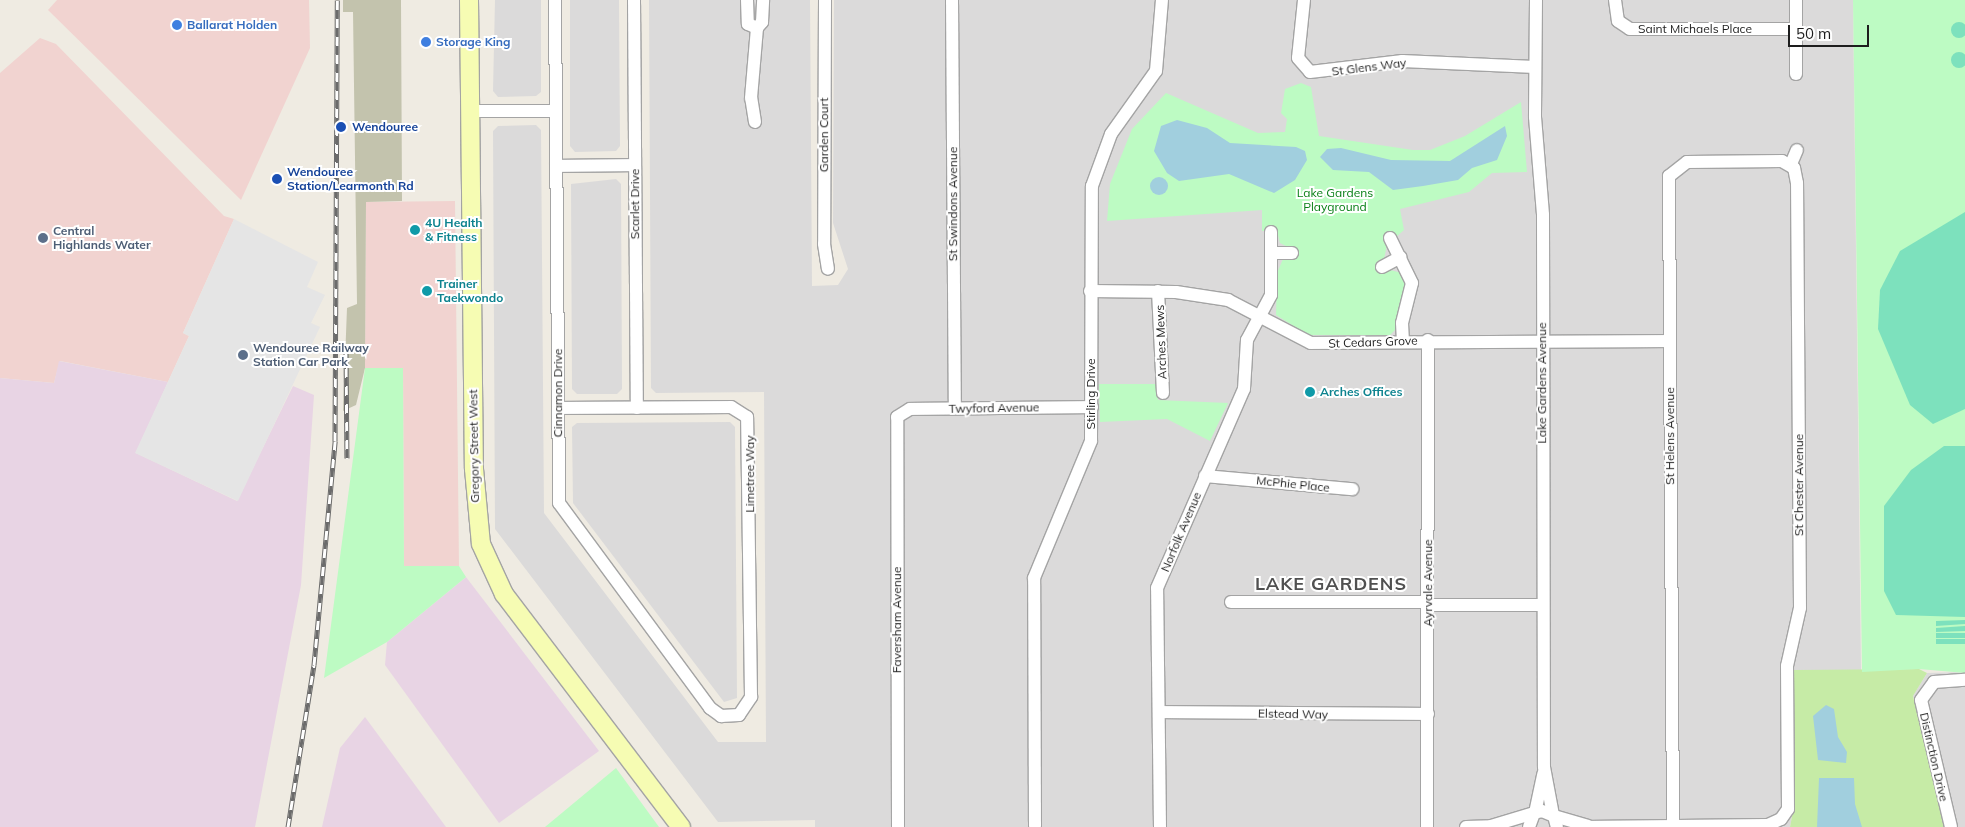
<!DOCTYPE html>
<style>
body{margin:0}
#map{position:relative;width:1965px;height:827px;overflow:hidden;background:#efebe2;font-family:Mulish,sans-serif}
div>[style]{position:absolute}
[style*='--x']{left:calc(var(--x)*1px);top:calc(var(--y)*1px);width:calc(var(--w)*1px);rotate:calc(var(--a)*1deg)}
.residential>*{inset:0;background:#dbdada}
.commercial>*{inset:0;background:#f1d3d0}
.industrial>*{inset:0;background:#e8d4e4}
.construction>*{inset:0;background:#c3c3ad}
.grass>*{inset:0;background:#c6eba6}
.park>*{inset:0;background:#bdfbc3}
.pitch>*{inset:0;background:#7de1bd;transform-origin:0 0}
.round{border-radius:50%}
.parking>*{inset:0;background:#e5e5e5}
.water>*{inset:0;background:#a1cfde}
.roads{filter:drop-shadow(1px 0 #a4a4a4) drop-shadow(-1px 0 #a4a4a4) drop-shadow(0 1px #a4a4a4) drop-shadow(0 -1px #a4a4a4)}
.street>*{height:12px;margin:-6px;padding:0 6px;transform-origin:6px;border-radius:6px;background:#fff}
.secondary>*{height:18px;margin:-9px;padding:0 9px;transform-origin:9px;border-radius:9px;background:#f6fcb3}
.rail>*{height:5px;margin-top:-2.5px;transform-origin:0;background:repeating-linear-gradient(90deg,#fff 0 9px,#6b6b6b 0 18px);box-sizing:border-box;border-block:1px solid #6b6b6b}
.dots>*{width:14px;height:14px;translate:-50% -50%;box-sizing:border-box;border:2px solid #fff;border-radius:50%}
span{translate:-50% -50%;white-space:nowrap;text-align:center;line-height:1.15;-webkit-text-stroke:4px #fff;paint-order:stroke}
.shop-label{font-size:12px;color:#366cbe;font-weight:700}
.left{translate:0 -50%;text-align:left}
.street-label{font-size:12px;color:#1d1d1d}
.transit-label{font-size:12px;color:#164399;font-weight:700}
.park-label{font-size:12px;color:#077f15}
.culture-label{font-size:12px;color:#0d838f;font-weight:700}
.service-label{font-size:12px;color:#4e5e75;font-weight:700}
.district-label{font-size:18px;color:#505050;font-weight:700;letter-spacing:1px}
.scale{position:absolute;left:1788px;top:25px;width:81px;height:22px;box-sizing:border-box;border:2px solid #1d1d1d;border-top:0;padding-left:6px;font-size:15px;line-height:18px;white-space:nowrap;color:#1d1d1d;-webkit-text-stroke:4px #fff;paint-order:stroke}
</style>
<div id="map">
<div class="residential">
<div style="clip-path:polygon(495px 0,541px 0,541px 92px,536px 96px,498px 97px,493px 91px)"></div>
<div style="clip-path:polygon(570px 0,619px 0,620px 146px,616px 151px,575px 152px,570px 146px)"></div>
<div style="clip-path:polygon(649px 0,810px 0,812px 286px,838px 285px,848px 269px,833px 223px,834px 0,1853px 0,1861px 670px,1793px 670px,1794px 806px,1790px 827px,815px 827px,815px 820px,718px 822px,495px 529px,493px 131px,498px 126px,536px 125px,541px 130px,544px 513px,718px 742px,766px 742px,764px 392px,656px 393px,651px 388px)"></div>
<div style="clip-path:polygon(616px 179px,621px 184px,622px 389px,617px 394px,577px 394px,572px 389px,571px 184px)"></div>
<div style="clip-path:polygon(730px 422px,735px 427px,737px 698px,724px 702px,573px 503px,572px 427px,577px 423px)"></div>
<div style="clip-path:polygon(1965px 672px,1965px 827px,1944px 827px,1913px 696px,1927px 673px)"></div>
</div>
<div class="commercial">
<div style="clip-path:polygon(57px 0,309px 0,310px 48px,241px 200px,48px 10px)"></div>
<div style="clip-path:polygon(40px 38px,56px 44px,224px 216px,234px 219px,183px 333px,189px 336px,168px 382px,60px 361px,54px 383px,0 378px,0 73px)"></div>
<div style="clip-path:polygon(455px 201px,459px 566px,404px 566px,403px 368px,365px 368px,366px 202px)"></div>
</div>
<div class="industrial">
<div style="clip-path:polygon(59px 361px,168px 382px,136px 453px,237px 501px,293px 386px,314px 395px,301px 585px,255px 827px,0 827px,0 378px,54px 383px)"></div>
<div style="clip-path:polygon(466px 577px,599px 751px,499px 823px,385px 665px,387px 642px)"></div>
<div style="clip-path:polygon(365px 717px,446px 827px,322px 827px,340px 748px)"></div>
</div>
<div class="construction">
<div style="clip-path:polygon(343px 0,401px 0,402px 201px,366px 202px,365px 368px,356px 405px,343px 411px,347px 308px,357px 304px,353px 12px,343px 12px)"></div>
</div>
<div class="grass">
<div style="clip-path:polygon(1919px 669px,1927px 673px,1913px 696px,1944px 827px,1790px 827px,1794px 806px,1793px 670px)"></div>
</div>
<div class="park">
<div style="clip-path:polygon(1853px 0,1965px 0,1965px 673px,1919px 669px,1862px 672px)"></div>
<div style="clip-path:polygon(1301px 83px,1311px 87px,1319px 136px,1413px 150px,1430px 150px,1465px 136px,1521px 102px,1527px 172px,1492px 173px,1469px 192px,1400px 209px,1404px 230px,1387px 245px,1384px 259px,1390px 270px,1402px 273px,1406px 281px,1396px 329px,1390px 335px,1308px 335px,1276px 315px,1277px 273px,1288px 247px,1280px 243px,1277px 231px,1262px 231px,1262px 210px,1107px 221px,1110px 184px,1132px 129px,1166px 93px,1258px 133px,1285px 132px,1287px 119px,1281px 113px,1285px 89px)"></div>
<div style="clip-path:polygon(365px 368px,403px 368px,404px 566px,459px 566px,466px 577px,387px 642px,324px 678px)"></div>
<div style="clip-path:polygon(1099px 384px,1156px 384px,1158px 400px,1228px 403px,1210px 441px,1167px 419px,1100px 422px)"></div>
<div style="clip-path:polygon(616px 768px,659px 827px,545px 827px)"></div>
</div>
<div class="pitch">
<div class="round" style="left:1951px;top:22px;width:16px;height:16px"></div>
<div class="round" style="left:1951px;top:52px;width:16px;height:16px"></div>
<div style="clip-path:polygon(1965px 212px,1965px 409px,1933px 424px,1910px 405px,1878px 329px,1880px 290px,1900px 251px)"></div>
<div style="clip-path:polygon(1944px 446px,1965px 446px,1965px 617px,1896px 615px,1884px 591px,1884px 506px,1911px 470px)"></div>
<div style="clip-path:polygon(1965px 620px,1965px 624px,1936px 626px,1936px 621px)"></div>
<div style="clip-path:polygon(1965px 626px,1965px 631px,1936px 632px,1936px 628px)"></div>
<div style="left:1965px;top:633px;width:5px;height:29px;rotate:90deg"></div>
<div style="left:1965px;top:639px;width:5px;height:29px;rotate:90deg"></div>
</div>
<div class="parking">
<div style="clip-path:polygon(234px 219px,318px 262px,307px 287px,325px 295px,311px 323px,320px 327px,238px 501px,135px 453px,189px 336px,183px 333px)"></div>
</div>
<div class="water">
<div style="clip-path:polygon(1177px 120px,1207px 128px,1230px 143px,1296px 147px,1305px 151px,1307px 160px,1295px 180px,1274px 193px,1229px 174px,1179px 181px,1167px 173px,1154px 151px,1161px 126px)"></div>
<div style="clip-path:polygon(1505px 126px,1507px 136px,1497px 160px,1472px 168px,1458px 180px,1423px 186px,1393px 190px,1369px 172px,1333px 170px,1320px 157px,1327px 149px,1341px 148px,1391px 160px,1450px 161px)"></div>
<div class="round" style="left:1150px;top:177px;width:18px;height:18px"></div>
<div style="clip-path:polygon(1826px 705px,1834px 709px,1838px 737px,1847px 752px,1846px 763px,1818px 760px,1813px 716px)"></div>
<div style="clip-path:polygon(1819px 778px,1854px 778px,1855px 804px,1862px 827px,1817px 827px)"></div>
</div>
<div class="roads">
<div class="street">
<div style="--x:555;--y:0;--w:503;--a:89.54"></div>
<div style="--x:559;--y:503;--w:255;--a:53.6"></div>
<div style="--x:710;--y:708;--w:14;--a:36"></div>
<div style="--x:721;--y:716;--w:18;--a:-3"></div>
<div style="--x:739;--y:715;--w:22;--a:-56"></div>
<div style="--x:751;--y:697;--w:280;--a:-90.8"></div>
<div style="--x:747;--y:417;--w:19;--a:-148"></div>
<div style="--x:731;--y:407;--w:173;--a:179.7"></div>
<div style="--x:634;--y:0;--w:408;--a:89.6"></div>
<div style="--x:747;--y:0;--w:24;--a:88"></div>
<div style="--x:748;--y:24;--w:10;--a:24"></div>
<div style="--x:825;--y:0;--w:244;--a:90.2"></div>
<div style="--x:824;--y:244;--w:25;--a:81"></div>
<div style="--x:952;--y:0;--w:408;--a:89.6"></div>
<div style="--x:1304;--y:0;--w:58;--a:95.9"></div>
<div style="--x:1298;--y:58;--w:18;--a:49"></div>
<div style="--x:1310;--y:72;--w:93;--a:-6.8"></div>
<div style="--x:1402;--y:61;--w:133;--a:2.6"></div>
<div style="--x:1536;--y:0;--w:117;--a:90.5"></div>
<div style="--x:1535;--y:117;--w:98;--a:85.3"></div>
<div style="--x:1543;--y:215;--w:552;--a:89.9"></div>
<div style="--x:1544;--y:767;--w:49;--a:79.4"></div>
<div style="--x:1615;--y:0;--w:21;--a:82"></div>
<div style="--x:1618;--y:21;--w:14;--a:34"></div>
<div style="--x:1630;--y:29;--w:166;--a:0"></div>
<div style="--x:757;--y:28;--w:8;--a:-50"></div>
<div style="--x:762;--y:22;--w:22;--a:-87"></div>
<div style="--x:1796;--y:74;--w:74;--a:-90"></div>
<div style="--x:470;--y:111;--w:86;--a:0"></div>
<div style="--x:755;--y:122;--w:24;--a:-99"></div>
<div style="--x:751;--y:98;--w:70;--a:-85.1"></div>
<div style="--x:1791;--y:164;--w:15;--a:-67"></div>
<div style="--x:556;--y:166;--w:79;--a:-0.7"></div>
<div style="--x:1390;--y:238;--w:50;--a:63.9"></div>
<div style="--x:1412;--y:283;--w:41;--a:104"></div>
<div style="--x:1402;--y:323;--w:17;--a:87"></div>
<div style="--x:1272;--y:253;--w:20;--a:0"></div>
<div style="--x:1382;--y:267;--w:21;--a:-28"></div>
<div style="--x:1090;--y:291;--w:86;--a:0.7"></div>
<div style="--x:1176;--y:292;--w:53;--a:8.7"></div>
<div style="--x:1228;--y:300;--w:93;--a:27.4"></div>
<div style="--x:1311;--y:343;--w:358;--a:-0.3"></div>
<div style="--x:1158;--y:291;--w:102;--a:87.2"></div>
<div style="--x:1205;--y:476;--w:148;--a:5.1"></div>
<div style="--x:1231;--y:602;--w:197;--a:0"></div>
<div style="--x:1428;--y:605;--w:115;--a:0"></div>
<div style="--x:1159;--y:712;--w:269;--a:0.4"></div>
<div style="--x:1535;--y:813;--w:40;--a:-78"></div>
<div style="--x:1554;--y:816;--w:35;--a:16"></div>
<div style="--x:1035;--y:826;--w:248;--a:-90.2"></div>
<div style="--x:1034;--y:578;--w:148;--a:-67.4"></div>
<div style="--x:1091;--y:441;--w:255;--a:-89.8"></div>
<div style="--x:1092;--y:186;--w:55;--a:-69.9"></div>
<div style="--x:1111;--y:134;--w:77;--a:-54.5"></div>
<div style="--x:1156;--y:71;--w:71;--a:-85.2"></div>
<div style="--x:898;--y:827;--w:410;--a:-90.1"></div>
<div style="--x:897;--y:417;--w:15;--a:-32"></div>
<div style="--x:910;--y:409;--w:182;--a:-0.6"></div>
<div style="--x:1160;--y:827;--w:239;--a:-90.7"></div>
<div style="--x:1157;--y:588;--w:217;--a:-66.4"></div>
<div style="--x:1244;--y:389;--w:49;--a:-86.5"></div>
<div style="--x:1247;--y:340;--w:51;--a:-61.9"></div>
<div style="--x:1271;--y:295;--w:63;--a:-90"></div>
<div style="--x:1427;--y:827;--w:487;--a:-89.9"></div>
<div style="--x:1466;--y:827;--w:25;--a:-2"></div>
<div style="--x:1491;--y:826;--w:45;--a:-16.8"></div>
<div style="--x:1529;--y:827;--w:15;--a:-70"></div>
<div style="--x:1534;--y:813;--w:8;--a:-14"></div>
<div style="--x:1542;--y:811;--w:13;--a:23"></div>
<div style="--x:1554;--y:816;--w:11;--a:75"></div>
<div style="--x:1584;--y:827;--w:184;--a:-0.6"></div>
<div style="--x:1768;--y:825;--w:14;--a:-25"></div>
<div style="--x:1781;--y:819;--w:12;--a:-55"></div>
<div style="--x:1788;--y:809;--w:143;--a:-90.4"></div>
<div style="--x:1787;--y:666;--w:59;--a:-77.4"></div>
<div style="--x:1800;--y:608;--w:425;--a:-90.4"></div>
<div style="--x:1797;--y:183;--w:15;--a:-101"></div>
<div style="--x:1794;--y:168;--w:14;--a:-150"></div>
<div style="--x:1782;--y:161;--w:95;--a:179.4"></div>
<div style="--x:1687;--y:162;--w:23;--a:142"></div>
<div style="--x:1669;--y:176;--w:649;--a:89.65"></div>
<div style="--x:1951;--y:827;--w:130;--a:-103.3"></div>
<div style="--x:1921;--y:700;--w:22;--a:-54"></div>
<div style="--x:1934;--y:682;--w:31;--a:-4"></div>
</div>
<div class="secondary">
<div style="--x:469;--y:0;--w:469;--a:89.4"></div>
<div style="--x:474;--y:469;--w:75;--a:84.7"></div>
<div style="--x:481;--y:544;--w:55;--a:65.3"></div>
<div style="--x:504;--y:594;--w:293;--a:52.8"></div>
</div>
</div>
<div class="rail">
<div style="--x:346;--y:350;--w:108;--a:89.5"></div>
<div style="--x:288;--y:827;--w:164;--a:-80.9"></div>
<div style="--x:314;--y:665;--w:225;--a:-84.6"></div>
<div style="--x:335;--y:441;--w:441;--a:-89.7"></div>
</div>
<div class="dots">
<div style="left:177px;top:25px;background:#3f7fe0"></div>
<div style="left:426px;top:42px;background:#3f7fe0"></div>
<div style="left:341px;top:127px;background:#1a4fb4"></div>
<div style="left:277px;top:179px;background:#1a4fb4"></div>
<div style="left:415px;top:230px;background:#0f9aa8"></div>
<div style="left:43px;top:238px;background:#5c6f8a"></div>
<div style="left:427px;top:291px;background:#0f9aa8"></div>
<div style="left:243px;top:355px;background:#5c6f8a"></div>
<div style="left:1310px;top:392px;background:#0f9aa8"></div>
</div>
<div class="shop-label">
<span class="left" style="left:187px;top:25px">Ballarat Holden</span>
<span class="left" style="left:436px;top:42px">Storage King</span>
</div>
<div class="street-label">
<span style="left:1695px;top:29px">Saint Michaels Place</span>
<span style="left:1369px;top:67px;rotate:-7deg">St Glens Way</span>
<span style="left:824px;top:135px;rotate:-90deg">Garden Court</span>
<span style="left:635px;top:204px;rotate:-90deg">Scarlet Drive</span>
<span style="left:953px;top:204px;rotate:-90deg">St Swindons Avenue</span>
<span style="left:1161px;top:342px;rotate:-92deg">Arches Mews</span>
<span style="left:1373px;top:342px;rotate:-2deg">St Cedars Grove</span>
<span style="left:1542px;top:383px;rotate:-90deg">Lake Gardens Avenue</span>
<span style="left:558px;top:393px;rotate:-90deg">Cinnamon Drive</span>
<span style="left:1091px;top:394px;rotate:-90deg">Stirling Drive</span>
<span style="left:994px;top:408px;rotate:-1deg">Twyford Avenue</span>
<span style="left:1670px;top:436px;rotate:-90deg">St Helens Avenue</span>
<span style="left:474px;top:446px;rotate:-91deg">Gregory Street West</span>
<span style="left:750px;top:474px;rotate:-90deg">Limetree Way</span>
<span style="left:1293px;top:484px;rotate:6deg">McPhie Place</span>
<span style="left:1799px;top:485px;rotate:-90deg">St Chester Avenue</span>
<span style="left:1181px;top:532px;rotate:-67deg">Norfolk Avenue</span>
<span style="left:1428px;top:583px;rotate:-90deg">Ayrvale Avenue</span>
<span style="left:897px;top:620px;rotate:-90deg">Faversham Avenue</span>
<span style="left:1293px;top:714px;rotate:1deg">Elstead Way</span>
<span style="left:1934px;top:757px;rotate:77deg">Distinction Drive</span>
</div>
<div class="transit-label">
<span class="left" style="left:352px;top:127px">Wendouree</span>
<span class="left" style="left:287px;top:179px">Wendouree<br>Station/Learmonth Rd</span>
</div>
<div class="park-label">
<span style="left:1335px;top:200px">Lake Gardens<br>Playground</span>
</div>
<div class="culture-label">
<span class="left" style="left:425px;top:230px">4U Health<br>&amp; Fitness</span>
<span class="left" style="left:437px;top:291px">Trainer<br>Taekwondo</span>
<span class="left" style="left:1320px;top:392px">Arches Offices</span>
</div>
<div class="service-label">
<span class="left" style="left:53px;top:238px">Central<br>Highlands Water</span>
<span class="left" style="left:253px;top:355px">Wendouree Railway<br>Station Car Park</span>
</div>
<div class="district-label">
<span style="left:1331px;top:584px">LAKE GARDENS</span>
</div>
<div class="scale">50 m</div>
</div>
